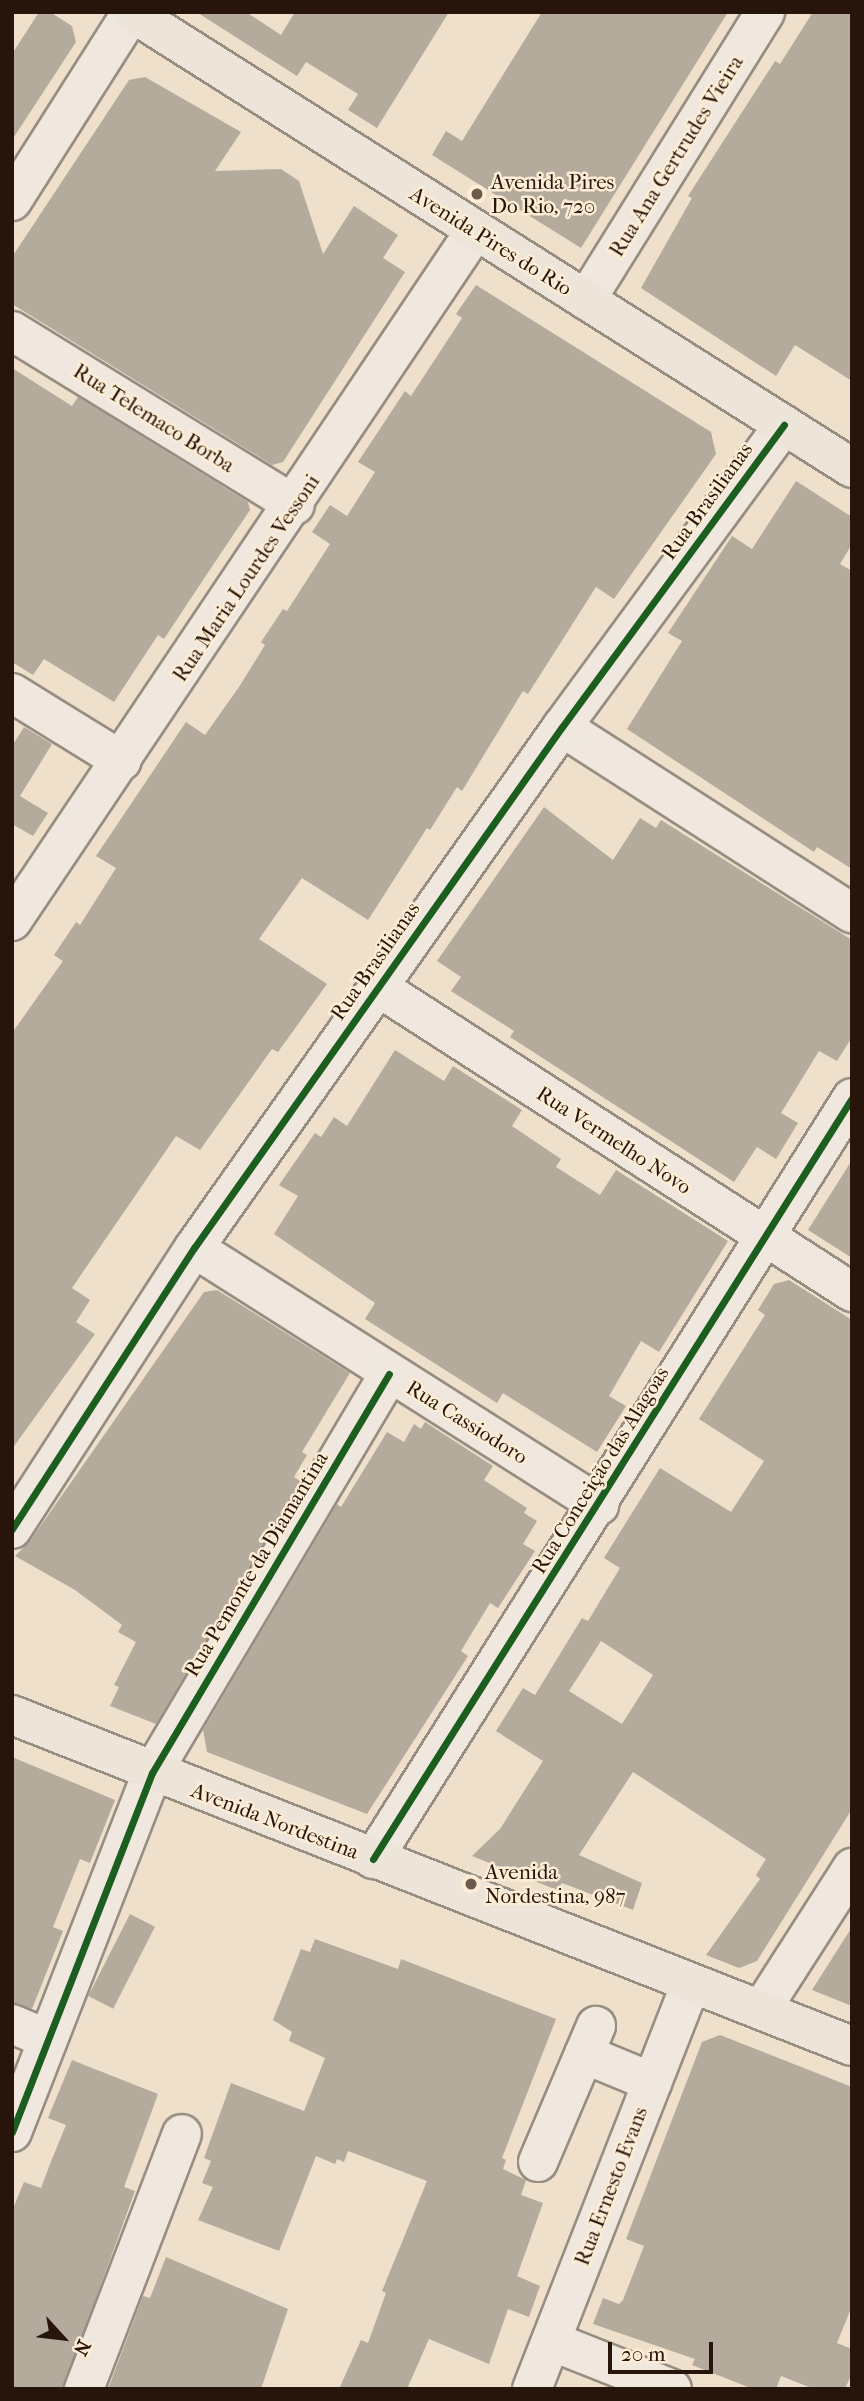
<!DOCTYPE html>
<meta charset="utf-8">
<style>
body{margin:0}
#map{position:relative;width:864px;height:2401px;overflow:hidden;background:#eee0cb;font-family:"IM FELL French Canon",serif}
div>[style]{position:absolute}
[style*='--x']{left:calc(var(--x)*1px);top:calc(var(--y)*1px);width:calc(var(--w)*1px);rotate:calc(var(--a)*1deg)}
.building>*{inset:0;background:#b5ab9d;transform-origin:0 0}
.roads{filter:drop-shadow(2px 0 #978d81) drop-shadow(-2px 0 #978d81) drop-shadow(0 2px #978d81) drop-shadow(0 -2px #978d81)}
.minor>*{height:38px;margin:-19px;padding:0 19px;transform-origin:19px;border-radius:19px;background:#f0e8de}
.major>*{height:38px;margin:-19px;padding:0 19px;transform-origin:19px;border-radius:19px;background:#ede5d9}
.cycleway>*{height:7px;margin:-3.5px;padding:0 3.5px;transform-origin:3.5px;border-radius:3.5px;background:#1b5e20}
.dots>*{width:19px;height:19px;translate:-50% -50%;box-sizing:border-box;border:4px solid #fdedd4;border-radius:50%}
span{translate:-50% -50%;white-space:nowrap;text-align:center;line-height:1.15;-webkit-text-stroke:5px #fdedd4;paint-order:stroke}
.street-label{font-size:21px;color:#27140b}
.poi-label{font-size:21px;color:#27140b}
.left{translate:0 -50%;text-align:left}
.frame{position:absolute;inset:0;border:14px solid #27140b;pointer-events:none}
.north{position:absolute;left:28px;top:2303px;width:70px;height:70px;-webkit-text-stroke:5px #fdedd4;paint-order:stroke;rotate:117deg;font-size:19px;font-weight:700;line-height:28px;text-align:center;color:#27140b}
.north::after{content:'';display:block;margin:auto;width:24px;height:32px;background:#27140b;clip-path:polygon(50% 0,100% 100%,50% 72%,0 100%)}
.scale{position:absolute;left:608px;top:2342px;width:105px;height:32px;box-sizing:border-box;border:4px solid #27140b;border-top:0;padding-left:9px;font-size:21px;line-height:24px;white-space:nowrap;color:#27140b;-webkit-text-stroke:5px #fdedd4;paint-order:stroke}
</style>
<div id="map">
<div class="building">
<div style="clip-path:polygon(39px 12px,50px 12px,72px 26px,76px 42px,12px 140px,12px 54px)"></div>
<div style="clip-path:polygon(246px 12px,281px 35px,295px 12px,449px 12px,377px 128px,348px 110px,358px 94px,306px 62px,297px 76px,198px 13px)"></div>
<div style="clip-path:polygon(542px 12px,728px 12px,581px 248px,432px 155px,446px 131px,462px 141px)"></div>
<div style="clip-path:polygon(813px 12px,852px 12px,852px 381px,795px 345px,776px 376px,641px 288px,692px 198px,688px 196px,775px 61px,780px 64px)"></div>
<div style="clip-path:polygon(145px 77px,241px 132px,215px 171px,281px 169px,299px 181px,323px 254px,354px 206px,398px 235px,383px 258px,405px 272px,283px 462px,272px 465px,12px 304px,12px 257px,129px 80px)"></div>
<div style="clip-path:polygon(476px 285px,711px 432px,716px 454px,614px 599px,596px 587px,528px 694px,523px 691px,462px 791px,457px 787px,430px 830px,427px 828px,368px 920px,302px 878px,259px 939px,327px 984px,278px 1052px,272px 1049px,200px 1150px,176px 1136px,72px 1288px,90px 1300px,76px 1322px,95px 1334px,12px 1449px,12px 1033px,63px 961px,54px 955px,76px 922px,80px 925px,116px 868px,96px 856px,186px 722px,205px 735px,239px 687px,265px 645px,261px 642px,283px 609px,287px 611px,330px 544px,312px 532px,330px 505px,347px 516px,375px 472px,358px 462px,405px 391px,411px 396px,462px 318px,456px 314px)"></div>
<div style="clip-path:polygon(12px 368px,72px 406px,78px 397px,248px 502px,250px 510px,213px 565px,164px 639px,158px 635px,114px 702px,44px 659px,33px 675px,12px 662px)"></div>
<div style="clip-path:polygon(796px 481px,852px 517px,852px 544px,840px 564px,852px 571px,852px 869px,817px 847px,814px 852px,627px 729px,682px 641px,668px 633px,732px 536px,752px 549px)"></div>
<div style="clip-path:polygon(24px 727px,52px 744px,20px 796px,48px 813px,33px 836px,12px 824px,12px 746px)"></div>
<div style="clip-path:polygon(544px 807px,613px 860px,640px 818px,656px 828px,661px 820px,852px 940px,852px 1037px,837px 1061px,819px 1051px,781px 1113px,798px 1123px,776px 1159px,757px 1147px,734px 1182px,510px 1037px,514px 1031px,451px 991px,461px 977px,437px 961px)"></div>
<div style="clip-path:polygon(395px 1050px,444px 1081px,453px 1066px,522px 1110px,512px 1126px,561px 1159px,556px 1167px,600px 1195px,616px 1170px,728px 1241px,659px 1352px,641px 1341px,609px 1396px,626px 1406px,597px 1452px,503px 1393px,497px 1403px,365px 1319px,375px 1303px,274px 1234px,298px 1196px,279px 1185px,315px 1133px,321px 1137px,334px 1117px,347px 1126px)"></div>
<div style="clip-path:polygon(852px 1160px,852px 1258px,808px 1230px)"></div>
<div style="clip-path:polygon(evenodd,789px 1280px,852px 1320px,852px 1809px,757px 1961px,739px 1968px,706px 1955px,760px 1879px,756px 1875px,766px 1859px,633px 1772px,579px 1855px,642px 1883px,633px 1910px,562px 1883px,557px 1890px,472px 1856px,500px 1829px,543px 1761px,496px 1731px,523px 1688px,535px 1695px,582px 1618px,588px 1621px,620px 1568px,604px 1558px,660px 1468px,731px 1512px,764px 1461px,699px 1419px,765px 1315px,758px 1310px,774px 1284px,789px 1280px,601px 1641px,653px 1675px,622px 1724px,569px 1691px,601px 1641px)"></div>
<div style="clip-path:polygon(217px 1290px,350px 1373px,302px 1452px,307px 1455px,294px 1477px,300px 1481px,156px 1724px,110px 1706px,119px 1687px,114px 1685px,136px 1642px,118px 1632px,122px 1625px,75px 1590px,15px 1556px,30px 1541px,204px 1292px)"></div>
<div style="clip-path:polygon(425px 1422px,493px 1466px,484px 1480px,527px 1508px,524px 1513px,537px 1521px,523px 1544px,535px 1551px,498px 1608px,490px 1603px,461px 1651px,468px 1656px,367px 1814px,207px 1752px,203px 1730px,337px 1504px,341px 1507px,387px 1432px,404px 1442px,414px 1424px,421px 1429px)"></div>
<div style="clip-path:polygon(12px 1757px,115px 1800px,90px 1863px,80px 1859px,53px 1927px,63px 1931px,32px 2009px,12px 2003px)"></div>
<div style="left:130px;top:1914px;width:28px;height:92px;rotate:27deg"></div>
<div style="clip-path:polygon(852px 1927px,852px 2006px,812px 1990px)"></div>
<div style="clip-path:polygon(315px 1939px,398px 1969px,401px 1959px,556px 2019px,502px 2158px,506px 2160px,503px 2169px,526px 2180px,521px 2195px,543px 2203px,517px 2276px,540px 2286px,529px 2317px,508px 2309px,489px 2364px,429px 2339px,407px 2389px,339px 2389px,361px 2340px,368px 2343px,386px 2293px,382px 2291px,427px 2181px,348px 2151px,344px 2162px,337px 2159px,335px 2164px,316px 2156px,279px 2251px,198px 2220px,213px 2187px,202px 2183px,211px 2161px,204px 2158px,231px 2083px,304px 2111px,325px 2058px,289px 2041px,292px 2032px,273px 2020px,301px 1949px,310px 1952px)"></div>
<div style="clip-path:polygon(720px 2035px,852px 2087px,852px 2306px,837px 2343px,852px 2349px,852px 2373px,845px 2389px,814px 2389px,781px 2376px,776px 2389px,753px 2389px,692px 2365px,695px 2359px,593px 2324px,603px 2298px,619px 2304px,623px 2300px,644px 2246px,626px 2239px,702px 2042px)"></div>
<div style="clip-path:polygon(72px 2060px,158px 2094px,124px 2187px,135px 2191px,63px 2389px,12px 2389px,12px 2211px,24px 2182px,41px 2188px,52px 2159px,66px 2125px,48px 2118px)"></div>
<div style="clip-path:polygon(166px 2257px,288px 2309px,261px 2389px,108px 2389px,143px 2296px,150px 2298px)"></div>
</div>
<div class="roads">
<div class="minor">
<div style="--x:12;--y:201;--w:224;--a:-57.6"></div>
<div style="--x:586;--y:300;--w:339;--a:-58.1"></div>
<div style="--x:12;--y:331;--w:332;--a:31.6"></div>
<div style="--x:12;--y:693;--w:129;--a:31.7"></div>
<div style="--x:562;--y:727;--w:345;--a:32.7"></div>
<div style="--x:12;--y:921;--w:831;--a:-56.14"></div>
<div style="--x:378;--y:987;--w:564;--a:32.76"></div>
<div style="--x:194;--y:1248;--w:480;--a:32.4"></div>
<div style="--x:12;--y:1529;--w:335;--a:-57.1"></div>
<div style="--x:194;--y:1248;--w:638;--a:-54.77"></div>
<div style="--x:562;--y:727;--w:375;--a:-53.7"></div>
<div style="--x:373;--y:1859;--w:899;--a:-57.81"></div>
<div style="--x:761;--y:2010;--w:169;--a:-57.3"></div>
<div style="--x:12;--y:2024;--w:39;--a:23"></div>
<div style="--x:584;--y:2054;--w:74;--a:22.4"></div>
<div style="--x:12;--y:2132;--w:385;--a:-68.7"></div>
<div style="--x:152;--y:1773;--w:464;--a:-59.3"></div>
<div style="--x:538;--y:2162;--w:148;--a:-66.9"></div>
<div style="--x:551;--y:2341;--w:130;--a:21.6"></div>
<div style="--x:84;--y:2389;--w:273;--a:-69"></div>
<div style="--x:532;--y:2389;--w:436;--a:-68.6"></div>
</div>
<div class="major">
<div style="--x:131;--y:12;--w:853;--a:32.31"></div>
<div style="--x:12;--y:1715;--w:903;--a:21.51"></div>
</div>
</div>
<div class="cycleway">
<div style="--x:12;--y:1529;--w:335;--a:-57.1"></div>
<div style="--x:194;--y:1248;--w:638;--a:-54.77"></div>
<div style="--x:562;--y:727;--w:375;--a:-53.7"></div>
<div style="--x:373;--y:1859;--w:899;--a:-57.81"></div>
<div style="--x:12;--y:2132;--w:385;--a:-68.7"></div>
<div style="--x:152;--y:1773;--w:464;--a:-59.3"></div>
</div>
<div class="dots">
<div style="left:477px;top:194px;background:#6d5b4e"></div>
<div style="left:471px;top:1884px;background:#6d5b4e"></div>
</div>
<div class="street-label">
<span style="left:676px;top:156px;rotate:-58deg">Rua Ana Gertrudes Vieira</span>
<span style="left:491px;top:241px;rotate:32deg">Avenida Pires do Rio</span>
<span style="left:154px;top:418px;rotate:32deg">Rua Telemaco Borba</span>
<span style="left:707px;top:501px;rotate:-54deg">Rua Brasilianas</span>
<span style="left:246px;top:578px;rotate:-56deg">Rua Maria Lourdes Vessoni</span>
<span style="left:375px;top:961px;rotate:-55deg">Rua Brasilianas</span>
<span style="left:614px;top:1140px;rotate:33deg">Rua Vermelho Novo</span>
<span style="left:467px;top:1422px;rotate:32deg">Rua Cassiodoro</span>
<span style="left:600px;top:1470px;rotate:-58deg">Rua Conceição das Alagoas</span>
<span style="left:256px;top:1564px;rotate:-59deg">Rua Pemonte da Diamantina</span>
<span style="left:275px;top:1821px;rotate:21deg">Avenida Nordestina</span>
<span style="left:611px;top:2186px;rotate:-69deg">Rua Ernesto Evans</span>
</div>
<div class="poi-label">
<span class="left" style="left:491px;top:194px">Avenida Pires<br>Do Rio, 720</span>
<span class="left" style="left:485px;top:1884px">Avenida<br>Nordestina, 987</span>
</div>
<div class="frame"></div>
<div class="north">N</div>
<div class="scale">20 m</div>
</div>
